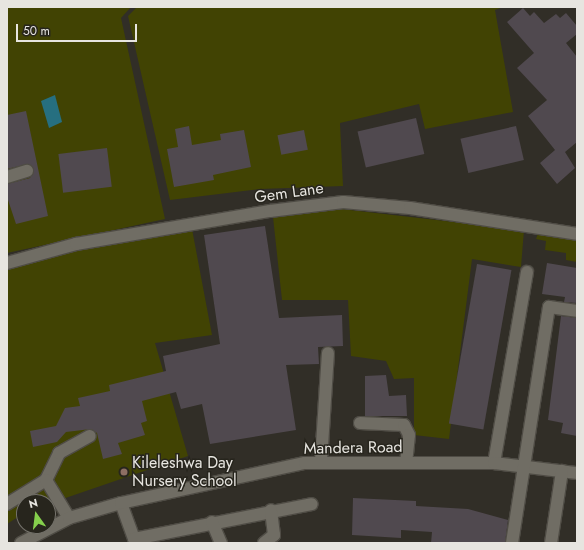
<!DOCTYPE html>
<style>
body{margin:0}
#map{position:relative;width:584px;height:550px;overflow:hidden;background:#312e27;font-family:Jost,sans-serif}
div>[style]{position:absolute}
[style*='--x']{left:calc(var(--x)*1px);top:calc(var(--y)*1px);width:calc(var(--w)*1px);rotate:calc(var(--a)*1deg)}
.green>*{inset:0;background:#414303}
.water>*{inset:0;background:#266f80}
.building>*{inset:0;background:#50494f;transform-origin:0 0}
.roads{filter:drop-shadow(1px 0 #4f4c45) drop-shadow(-1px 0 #4f4c45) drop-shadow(0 1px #4f4c45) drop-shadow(0 -1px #4f4c45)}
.minor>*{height:12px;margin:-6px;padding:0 6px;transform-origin:6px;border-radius:6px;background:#706d64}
.dots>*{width:11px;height:11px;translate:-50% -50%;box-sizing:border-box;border:2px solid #27251d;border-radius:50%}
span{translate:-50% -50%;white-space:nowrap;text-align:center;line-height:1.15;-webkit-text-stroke:3px #27251d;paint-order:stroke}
.street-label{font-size:16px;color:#e7e5e0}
.poi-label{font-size:16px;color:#e7e5e0}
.left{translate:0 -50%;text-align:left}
.frame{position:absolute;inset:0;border:8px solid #e7e5e0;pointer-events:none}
.north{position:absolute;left:16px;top:494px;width:40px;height:40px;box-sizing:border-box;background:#27251d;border:1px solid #74726b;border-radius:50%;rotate:346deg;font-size:11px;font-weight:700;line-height:16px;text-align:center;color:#e7e5e0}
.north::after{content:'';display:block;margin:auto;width:14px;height:18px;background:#85cf4c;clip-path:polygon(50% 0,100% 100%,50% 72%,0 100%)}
.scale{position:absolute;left:16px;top:24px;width:121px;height:18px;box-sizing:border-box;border:2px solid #e7e5e0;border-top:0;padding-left:5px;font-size:12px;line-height:14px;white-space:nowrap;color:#e7e5e0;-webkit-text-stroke:3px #27251d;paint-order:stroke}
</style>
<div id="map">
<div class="green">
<div style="clip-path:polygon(7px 7px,131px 7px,121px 18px,165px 219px,7px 253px)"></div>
<div style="clip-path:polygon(137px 7px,503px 7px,495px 10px,513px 112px,425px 129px,419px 104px,340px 123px,343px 186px,260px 189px,170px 200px,128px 16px)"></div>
<div style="clip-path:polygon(341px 209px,524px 230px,521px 267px,472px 259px,449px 439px,414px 435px,414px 378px,394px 379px,386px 361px,351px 356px,348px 300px,282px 300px,273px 217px)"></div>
<div style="clip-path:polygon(192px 229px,212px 335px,155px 343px,188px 456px,48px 504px,24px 502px,24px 513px,7px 524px,7px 268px,73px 251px)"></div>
<div style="clip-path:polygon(539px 231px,577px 237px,577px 262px,566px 260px,566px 253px,545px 250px,546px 241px,536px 239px)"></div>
</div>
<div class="water">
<div style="clip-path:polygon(55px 95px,62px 122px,49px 128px,41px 101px)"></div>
</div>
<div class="building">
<div style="clip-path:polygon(523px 8px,530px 16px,534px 12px,544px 23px,556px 14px,560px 18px,566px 13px,577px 26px,577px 34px,566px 43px,577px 57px,577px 142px,565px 152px,575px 168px,557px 184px,540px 163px,555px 150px,528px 116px,547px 100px,517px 68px,534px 53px,507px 22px)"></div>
<div style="clip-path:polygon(26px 111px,48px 216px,16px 224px,7px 197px,7px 184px,30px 178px,34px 169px,28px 164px,7px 169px,7px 115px)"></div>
<div style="left:416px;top:118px;width:37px;height:60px;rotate:77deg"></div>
<div style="clip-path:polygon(189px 126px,192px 145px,221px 140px,220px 134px,244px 130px,251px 167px,213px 175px,214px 180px,174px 187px,167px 149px,178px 147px,175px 129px)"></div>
<div style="left:516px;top:126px;width:35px;height:57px;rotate:77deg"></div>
<div style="left:304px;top:130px;width:20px;height:27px;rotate:79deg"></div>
<div style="left:107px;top:148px;width:39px;height:49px;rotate:83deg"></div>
<div style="clip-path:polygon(265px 226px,279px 318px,342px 315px,343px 346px,318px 347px,319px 364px,286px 365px,296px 430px,210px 444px,202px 404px,181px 409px,176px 392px,142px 401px,147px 421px,141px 423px,145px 435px,118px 443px,122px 454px,103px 459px,97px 433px,91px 429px,66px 432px,57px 442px,33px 447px,30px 431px,56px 426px,65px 408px,80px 406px,78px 398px,110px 391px,109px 385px,166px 371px,163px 356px,220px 344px,204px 235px)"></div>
<div style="clip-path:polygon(547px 263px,577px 268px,577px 303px,564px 302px,565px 297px,542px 294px)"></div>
<div style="left:477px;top:264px;width:35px;height:162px;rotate:10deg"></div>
<div style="clip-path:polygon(561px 316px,577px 318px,577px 436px,561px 433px,563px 423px,548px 420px)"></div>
<div style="clip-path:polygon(386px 375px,389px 396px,406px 395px,407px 416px,365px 416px,365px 376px)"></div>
<div style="clip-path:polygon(353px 498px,416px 501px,416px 506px,468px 509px,508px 520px,505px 543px,431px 543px,432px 532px,401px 530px,401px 538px,352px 535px)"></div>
</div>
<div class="roads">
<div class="minor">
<div style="--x:7;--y:177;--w:21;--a:-17"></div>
<div style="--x:7;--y:263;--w:72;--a:-15.4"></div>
<div style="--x:76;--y:244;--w:197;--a:-9.7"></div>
<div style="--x:270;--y:211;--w:74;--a:-7"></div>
<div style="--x:343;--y:202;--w:67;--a:5.1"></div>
<div style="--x:410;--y:208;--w:169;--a:8.8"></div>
<div style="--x:360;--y:423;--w:44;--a:2.6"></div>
<div style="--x:404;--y:425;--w:11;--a:63"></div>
<div style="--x:409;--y:435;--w:27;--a:96"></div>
<div style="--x:321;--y:461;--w:108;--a:-86.3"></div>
<div style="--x:494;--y:463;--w:194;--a:-80.2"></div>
<div style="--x:46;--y:480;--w:30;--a:-64"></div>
<div style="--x:59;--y:453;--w:35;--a:-29"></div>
<div style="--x:121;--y:503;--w:38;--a:70"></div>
<div style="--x:134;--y:539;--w:181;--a:-11.1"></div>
<div style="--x:7;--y:504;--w:46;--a:-31.6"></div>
<div style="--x:46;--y:480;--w:44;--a:58.8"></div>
<div style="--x:212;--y:522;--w:23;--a:67"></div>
<div style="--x:21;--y:543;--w:54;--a:-27.5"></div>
<div style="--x:69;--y:518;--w:54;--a:-16.1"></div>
<div style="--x:121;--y:503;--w:188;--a:-12.3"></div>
<div style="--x:305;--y:463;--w:189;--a:0"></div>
<div style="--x:494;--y:463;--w:84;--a:6.9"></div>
<div style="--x:264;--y:543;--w:13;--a:-39"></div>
<div style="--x:274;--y:535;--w:25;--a:-97"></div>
<div style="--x:512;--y:543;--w:239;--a:-81.1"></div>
<div style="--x:549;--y:307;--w:28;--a:8"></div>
<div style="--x:551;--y:543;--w:73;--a:-81.3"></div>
</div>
</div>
<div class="dots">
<div style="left:124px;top:472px;background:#8d6e63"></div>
</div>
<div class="street-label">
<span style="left:289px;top:193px;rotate:-8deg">Gem Lane</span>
<span style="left:353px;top:448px;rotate:-1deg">Mandera Road</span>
</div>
<div class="poi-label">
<span class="left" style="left:132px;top:472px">Kileleshwa Day<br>Nursery School</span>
</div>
<div class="frame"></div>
<div class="north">N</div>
<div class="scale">50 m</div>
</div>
